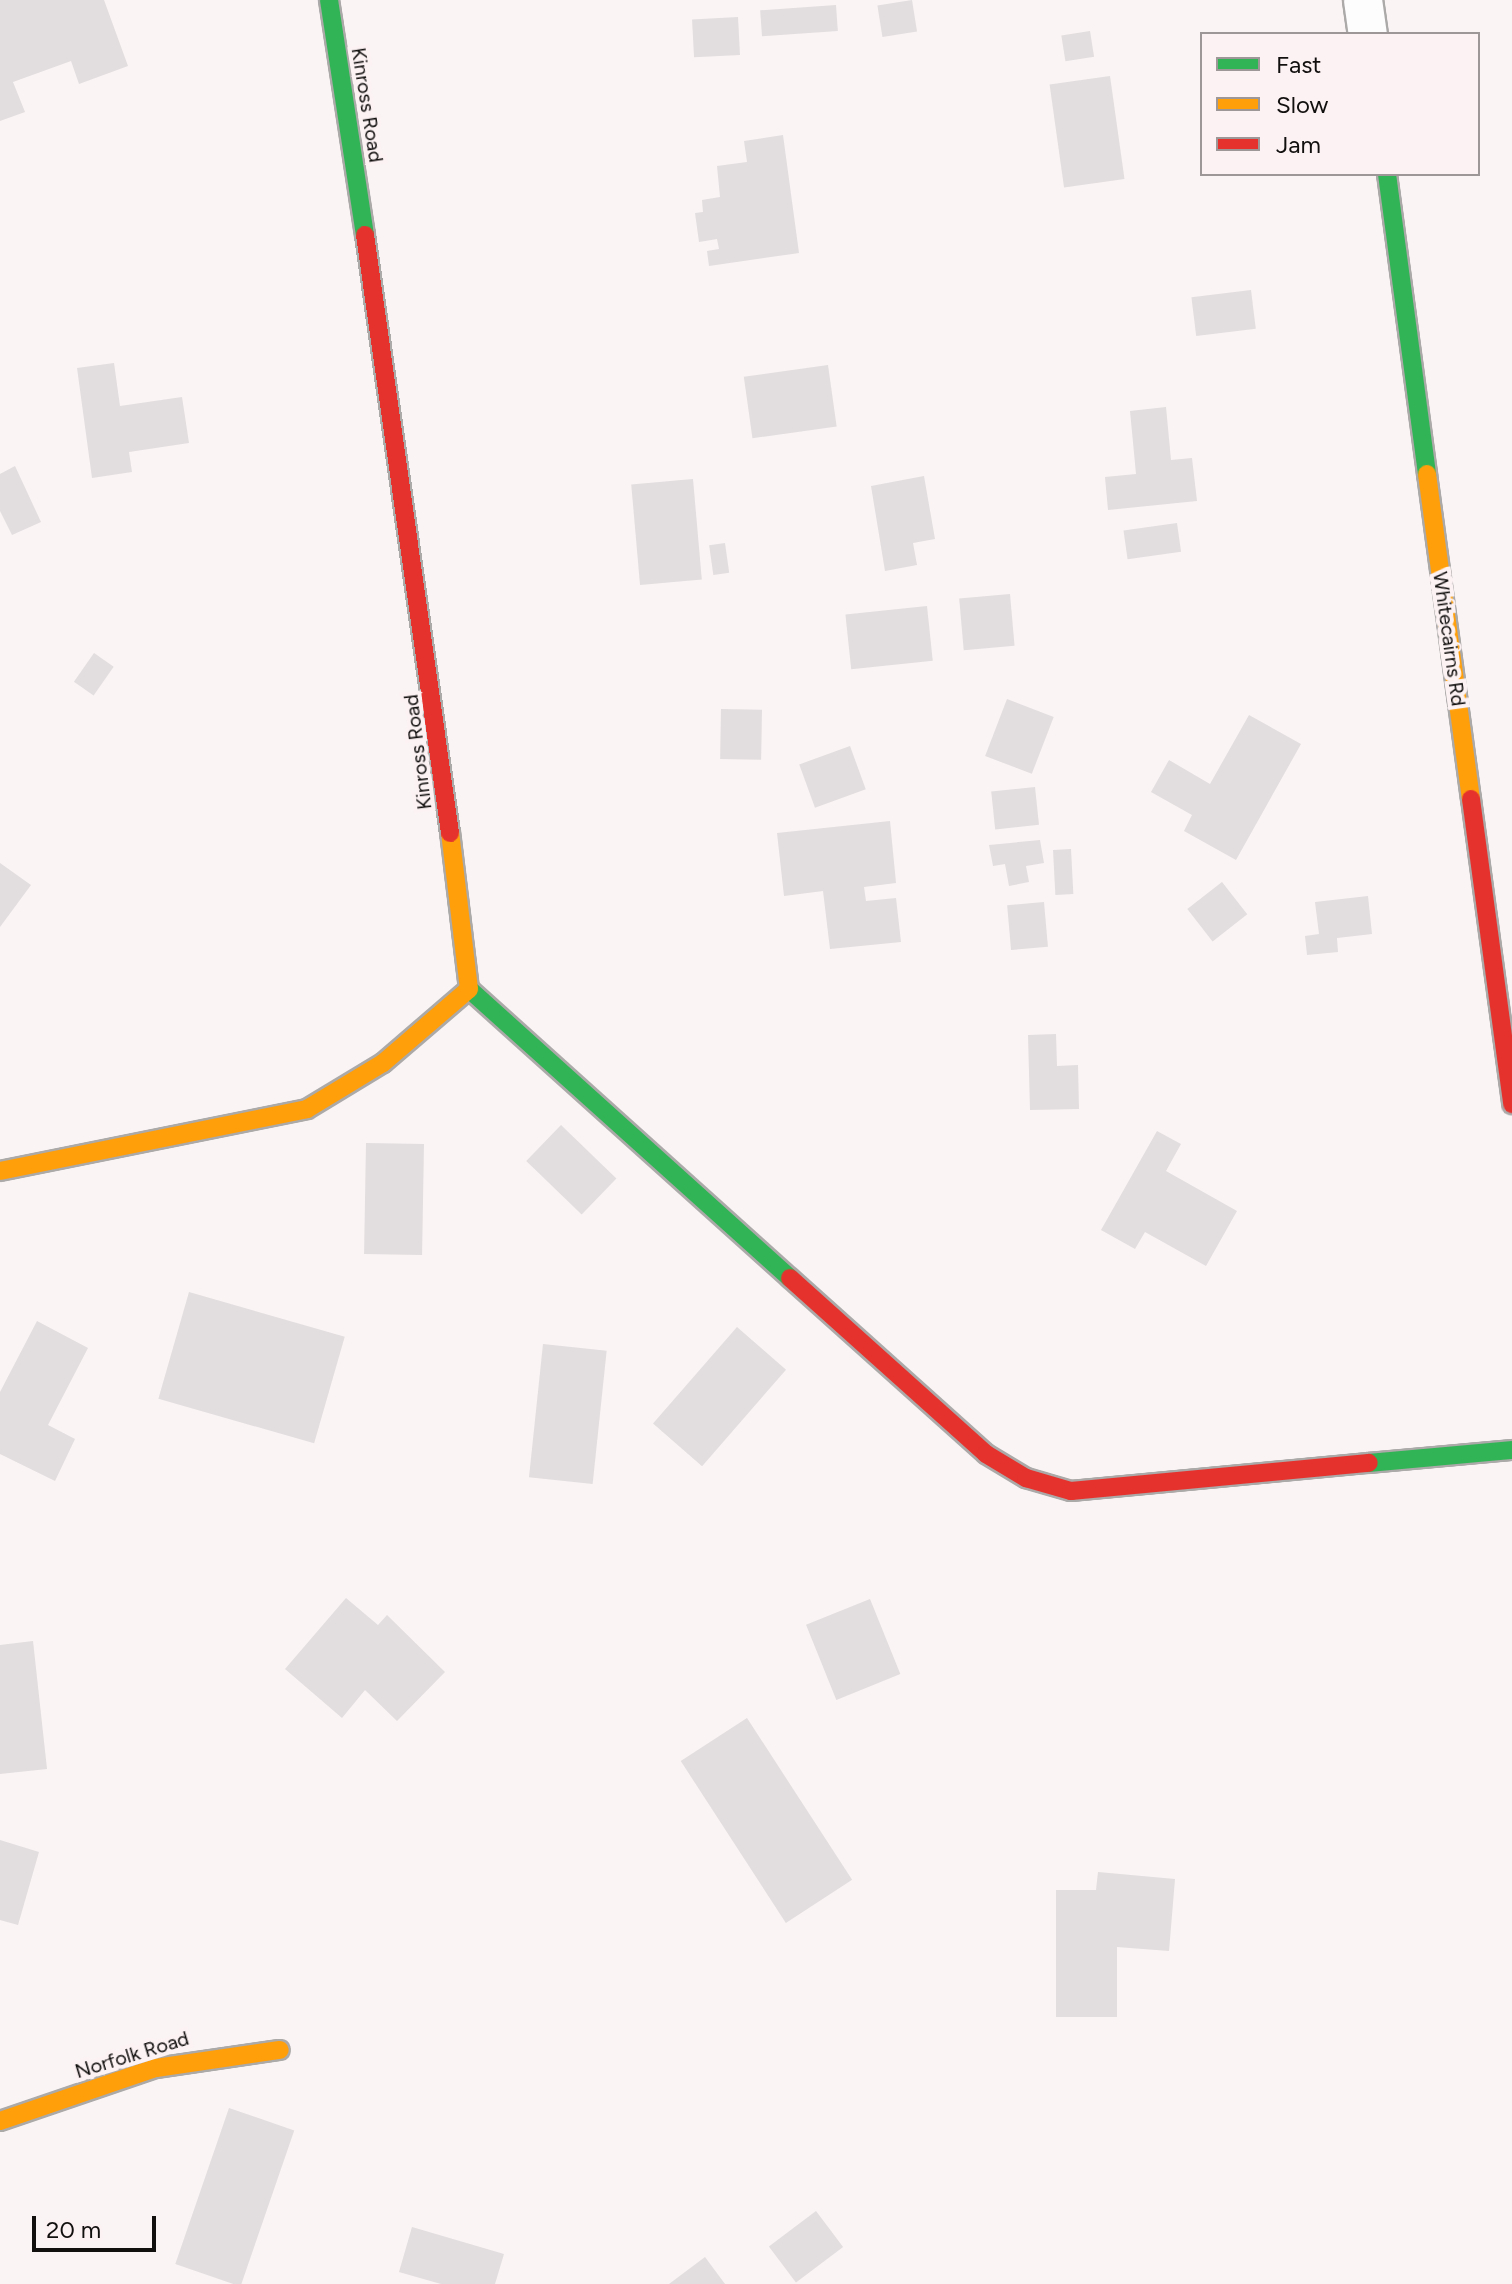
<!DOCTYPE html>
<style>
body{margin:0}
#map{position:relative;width:1512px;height:2284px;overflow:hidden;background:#faf4f5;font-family:Figtree,sans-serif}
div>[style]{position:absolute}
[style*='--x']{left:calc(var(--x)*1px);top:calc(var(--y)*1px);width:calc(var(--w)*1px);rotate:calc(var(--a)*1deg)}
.building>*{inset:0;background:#e2ddde;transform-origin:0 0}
.roads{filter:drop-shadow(2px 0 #aca9a9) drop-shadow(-2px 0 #aca9a9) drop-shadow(0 2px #aca9a9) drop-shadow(0 -2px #aca9a9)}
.street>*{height:38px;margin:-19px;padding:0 19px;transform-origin:19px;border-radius:19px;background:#fefdfe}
.fast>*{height:18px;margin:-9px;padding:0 9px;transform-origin:9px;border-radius:9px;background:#30b455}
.slow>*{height:18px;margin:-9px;padding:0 9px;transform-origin:9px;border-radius:9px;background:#ff9f0a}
.jam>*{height:18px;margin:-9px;padding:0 9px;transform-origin:9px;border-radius:9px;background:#e5322d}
span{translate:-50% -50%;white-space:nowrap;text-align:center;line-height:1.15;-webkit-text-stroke:8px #fcf2f3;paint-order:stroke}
.street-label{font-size:20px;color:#120f0f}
.legend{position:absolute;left:1200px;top:32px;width:280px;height:144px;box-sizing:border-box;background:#fcf2f3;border:2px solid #9e9798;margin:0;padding:10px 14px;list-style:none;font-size:24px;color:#120f0f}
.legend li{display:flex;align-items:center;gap:16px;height:40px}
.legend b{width:40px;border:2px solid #9e9798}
.scale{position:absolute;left:32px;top:2216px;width:124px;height:36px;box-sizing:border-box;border:4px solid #120f0f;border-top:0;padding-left:10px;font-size:24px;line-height:28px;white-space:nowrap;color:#120f0f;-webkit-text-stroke:6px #fcf2f3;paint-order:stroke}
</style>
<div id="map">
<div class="building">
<div style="clip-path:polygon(0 0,104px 0,128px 66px,79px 84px,71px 61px,13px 82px,25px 112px,0 121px)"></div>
<div style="left:912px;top:0;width:32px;height:35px;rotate:81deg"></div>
<div style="left:836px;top:5px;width:26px;height:76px;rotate:86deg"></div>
<div style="left:738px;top:17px;width:38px;height:46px;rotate:87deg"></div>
<div style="left:1090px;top:31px;width:26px;height:29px;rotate:81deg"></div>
<div style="left:1110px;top:76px;width:104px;height:61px;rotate:82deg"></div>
<div style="clip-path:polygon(783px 135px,799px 253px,709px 266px,707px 251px,719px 249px,717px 239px,699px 242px,695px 213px,703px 212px,702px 200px,720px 197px,717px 166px,747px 162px,744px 141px)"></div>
<div style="left:1251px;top:290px;width:39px;height:60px;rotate:83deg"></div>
<div style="clip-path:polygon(114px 363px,120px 406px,182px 397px,189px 443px,129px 452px,132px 472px,92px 478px,77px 368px)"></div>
<div style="left:828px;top:365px;width:62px;height:85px;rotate:82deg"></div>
<div style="clip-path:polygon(1166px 407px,1171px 460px,1192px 458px,1197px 501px,1108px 510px,1105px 477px,1136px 474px,1130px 411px)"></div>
<div style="clip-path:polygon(15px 466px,41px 522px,12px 535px,0 511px,0 474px)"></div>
<div style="clip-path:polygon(924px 476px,935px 539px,913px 543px,917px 565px,885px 571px,871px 486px)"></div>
<div style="left:693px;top:479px;width:101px;height:62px;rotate:85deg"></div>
<div style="left:1177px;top:523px;width:29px;height:54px;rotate:82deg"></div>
<div style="left:725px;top:543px;width:30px;height:16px;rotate:82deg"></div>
<div style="left:1010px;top:594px;width:52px;height:51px;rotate:85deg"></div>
<div style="left:927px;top:606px;width:55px;height:82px;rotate:84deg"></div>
<div style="left:94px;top:653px;width:24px;height:35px;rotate:35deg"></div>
<div style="left:1007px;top:699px;width:50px;height:61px;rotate:21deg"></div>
<div style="left:721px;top:709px;width:41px;height:50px;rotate:1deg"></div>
<div style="clip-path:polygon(1249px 715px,1301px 744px,1236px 860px,1184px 831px,1192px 815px,1151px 792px,1169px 760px,1210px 784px)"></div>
<div style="left:850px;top:746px;width:46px;height:54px;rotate:70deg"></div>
<div style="left:1035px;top:787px;width:38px;height:44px;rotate:84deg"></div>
<div style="clip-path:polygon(890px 821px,896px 883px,864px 887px,866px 901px,896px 898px,901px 942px,830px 949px,823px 891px,784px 896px,777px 833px)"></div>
<div style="clip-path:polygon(1040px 840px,1044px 863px,1026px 866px,1029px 882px,1009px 886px,1005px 864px,993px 866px,989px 845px)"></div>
<div style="left:1071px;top:849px;width:45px;height:18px;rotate:87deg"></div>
<div style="clip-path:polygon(0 863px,31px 885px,0 927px)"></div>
<div style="left:1222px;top:882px;width:41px;height:44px;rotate:52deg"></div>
<div style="clip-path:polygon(1368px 896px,1372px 934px,1337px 938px,1338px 952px,1307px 955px,1305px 936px,1319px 934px,1315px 902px)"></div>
<div style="left:1044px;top:902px;width:45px;height:37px;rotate:85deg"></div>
<div style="clip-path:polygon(1056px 1034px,1057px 1066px,1078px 1065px,1079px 1109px,1030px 1110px,1028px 1035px)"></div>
<div style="left:561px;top:1125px;width:77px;height:50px;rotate:44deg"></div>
<div style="clip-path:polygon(1157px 1131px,1181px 1144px,1166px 1171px,1237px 1211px,1206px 1266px,1145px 1232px,1135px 1249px,1101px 1230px)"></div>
<div style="left:366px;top:1143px;width:58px;height:111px;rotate:1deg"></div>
<div style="left:189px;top:1292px;width:162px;height:111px;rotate:16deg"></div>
<div style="clip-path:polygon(37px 1321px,88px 1348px,48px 1425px,75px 1439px,55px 1481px,0 1454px,0 1392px)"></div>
<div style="left:737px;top:1327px;width:65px;height:128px;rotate:41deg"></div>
<div style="left:543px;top:1344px;width:64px;height:134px;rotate:6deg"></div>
<div style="clip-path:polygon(346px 1598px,378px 1625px,387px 1615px,445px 1672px,397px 1721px,365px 1690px,342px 1718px,285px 1669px)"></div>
<div style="left:870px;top:1599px;width:81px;height:69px;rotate:68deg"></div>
<div style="clip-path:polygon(33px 1641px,47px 1769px,0 1774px,0 1645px)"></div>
<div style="left:747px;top:1718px;width:193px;height:79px;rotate:57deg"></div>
<div style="clip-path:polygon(0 1840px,39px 1852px,18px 1925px,0 1920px)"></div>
<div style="clip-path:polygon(1098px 1872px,1175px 1879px,1169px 1951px,1117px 1947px,1117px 2017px,1056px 2017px,1056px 1890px,1096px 1890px)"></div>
<div style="left:229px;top:2108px;width:69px;height:165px;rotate:19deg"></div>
<div style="left:816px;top:2211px;width:45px;height:59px;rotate:53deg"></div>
<div style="clip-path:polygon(412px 2227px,504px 2254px,495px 2284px,441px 2284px,399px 2272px)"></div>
<div style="clip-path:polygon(705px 2257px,725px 2284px,669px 2284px)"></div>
</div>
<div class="roads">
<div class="street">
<div style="--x:1363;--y:0;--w:34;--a:82"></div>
</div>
<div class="fast">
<div style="--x:329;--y:0;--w:238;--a:81.3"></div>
<div style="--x:1387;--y:174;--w:303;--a:82.4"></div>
<div style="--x:469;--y:989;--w:432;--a:42"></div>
<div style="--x:1369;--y:1463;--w:144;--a:-5.2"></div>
</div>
<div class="slow">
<div style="--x:1427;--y:474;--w:328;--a:82.3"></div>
<div style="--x:0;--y:1171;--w:313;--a:-11.4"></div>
<div style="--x:307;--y:1109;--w:89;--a:-31.2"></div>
<div style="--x:383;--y:1063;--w:113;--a:-40.7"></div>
<div style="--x:469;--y:989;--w:157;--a:-96.9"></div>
<div style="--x:0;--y:2121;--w:165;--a:-18.8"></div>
<div style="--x:156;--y:2068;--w:125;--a:-8.3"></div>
</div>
<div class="jam">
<div style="--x:365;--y:235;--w:604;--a:81.91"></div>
<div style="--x:1471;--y:799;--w:308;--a:82.3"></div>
<div style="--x:790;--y:1278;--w:263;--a:41.9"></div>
<div style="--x:986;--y:1454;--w:47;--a:31"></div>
<div style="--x:1026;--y:1478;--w:47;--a:16.1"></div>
<div style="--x:1071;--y:1491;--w:299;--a:-5.4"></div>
</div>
</div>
<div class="street-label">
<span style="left:367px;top:105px;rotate:81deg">Kinross Road</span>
<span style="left:1449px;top:639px;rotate:82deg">Whitecairns Rd</span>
<span style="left:418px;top:752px;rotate:-97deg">Kinross Road</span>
<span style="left:132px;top:2055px;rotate:-17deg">Norfolk Road</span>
</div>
<ul class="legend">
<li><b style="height:10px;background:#30b455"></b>Fast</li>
<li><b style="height:10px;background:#ff9f0a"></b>Slow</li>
<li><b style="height:10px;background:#e5322d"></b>Jam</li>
</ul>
<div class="scale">20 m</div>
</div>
